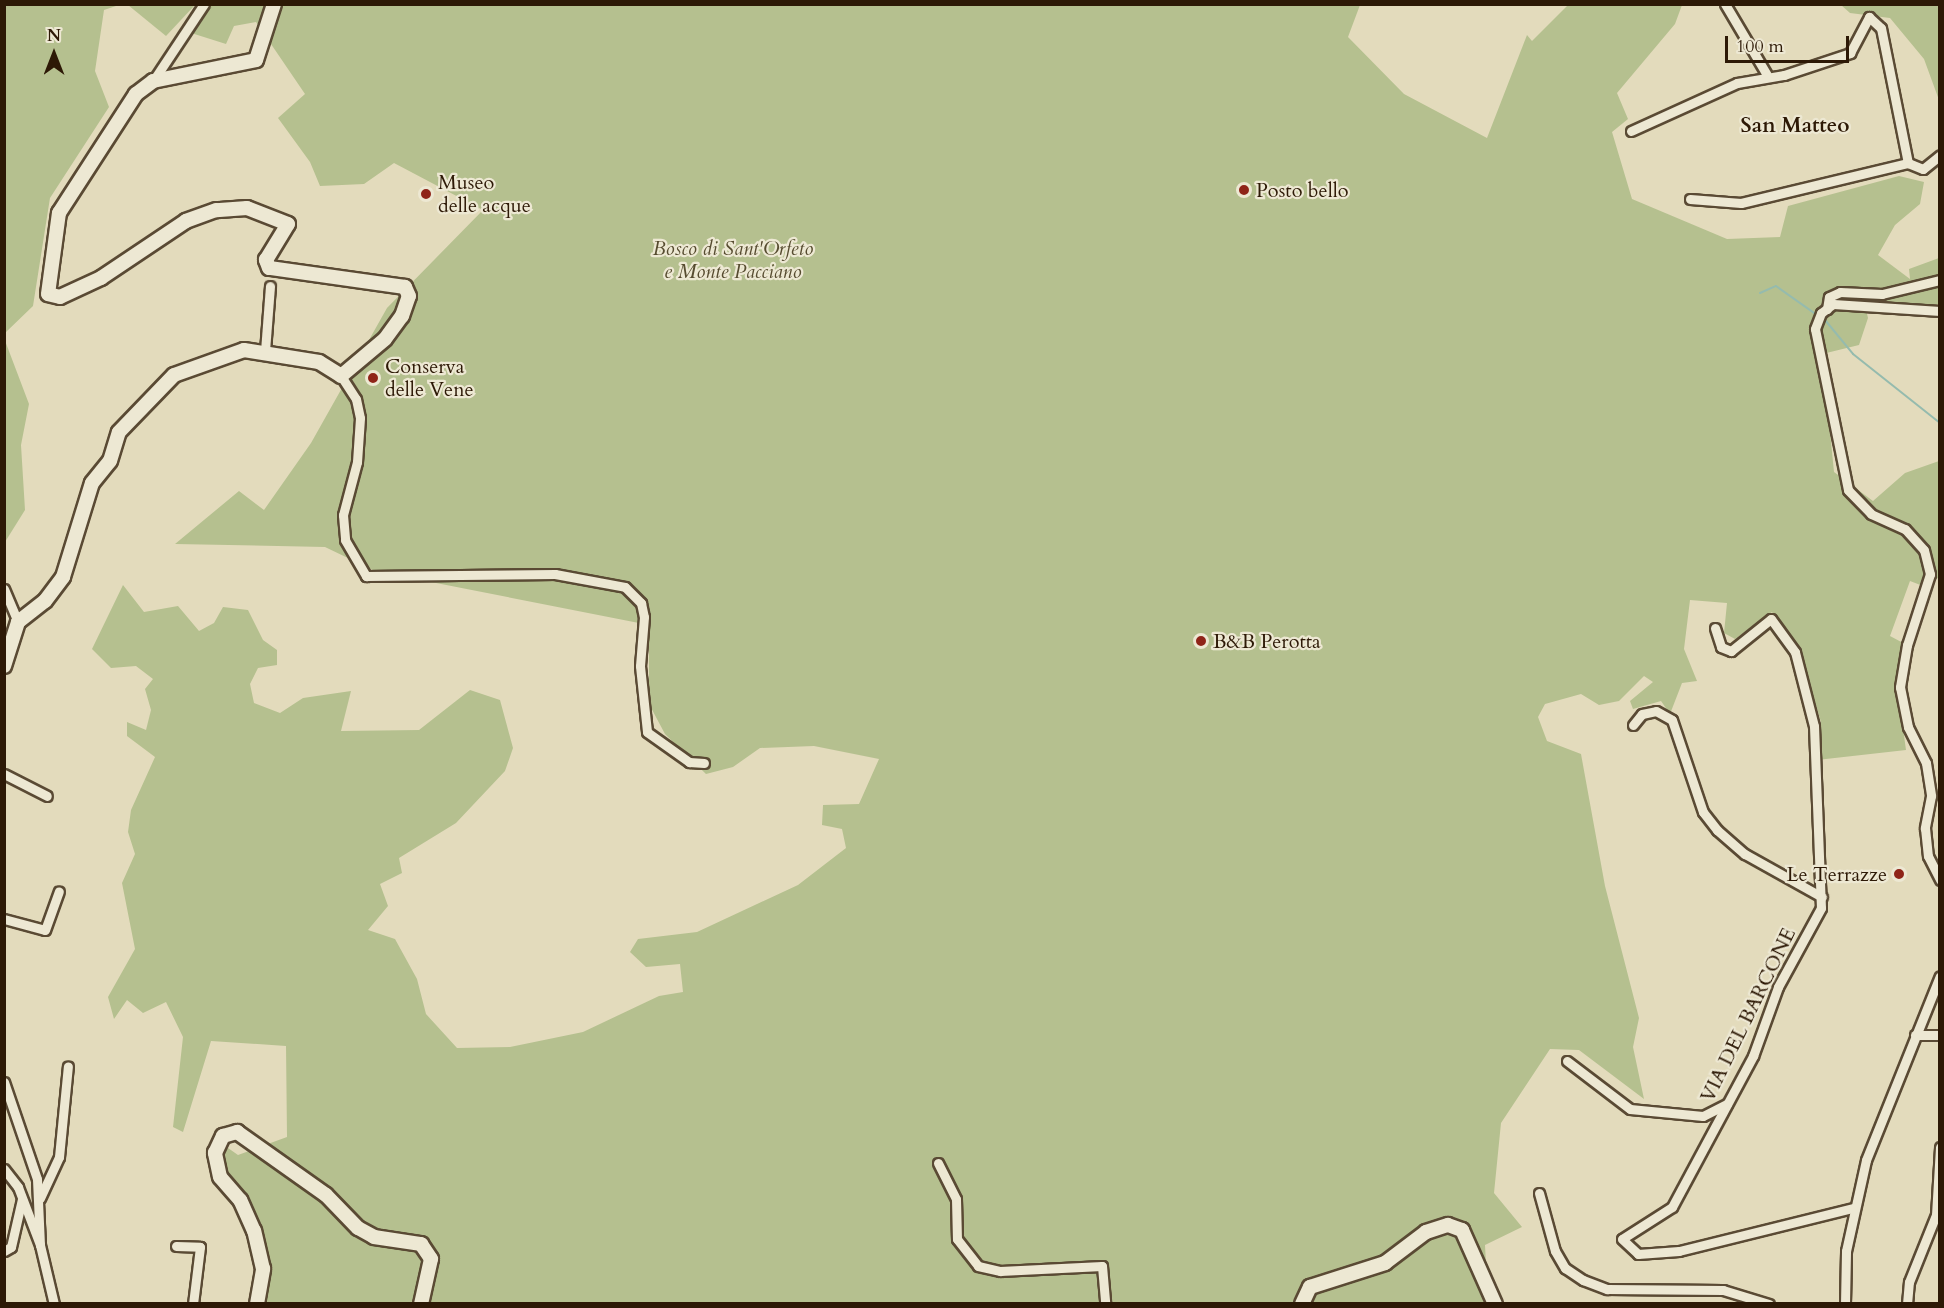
<!DOCTYPE html>
<style>
body{margin:0}
#map{position:relative;width:1944px;height:1308px;overflow:hidden;background:#e3dbbc;font-family:Cardo,serif}
div>[style]{position:absolute}
[style*='--x']{left:calc(var(--x)*1px);top:calc(var(--y)*1px);width:calc(var(--w)*1px);rotate:calc(var(--a)*1deg)}
.green>*{inset:0;background:#b5c08f}
.stream>*{height:2px;margin:-1px;padding:0 1px;transform-origin:1px;border-radius:1px;background:#95bbae}
.roads{filter:drop-shadow(2px 0 #5a4a34) drop-shadow(-2px 0 #5a4a34) drop-shadow(0 2px #5a4a34) drop-shadow(0 -2px #5a4a34)}
.street>*{height:9px;margin:-4.5px;padding:0 4.5px;transform-origin:4.5px;border-radius:4.5px;background:#ede8d3}
.secondary>*{height:14px;margin:-7px;padding:0 7px;transform-origin:7px;border-radius:7px;background:#ede8d3}
.dots>*{width:16px;height:16px;translate:-50% -50%;box-sizing:border-box;border:3px solid #ede8d3;border-radius:50%}
span{translate:-50% -50%;white-space:nowrap;text-align:center;line-height:1.15;-webkit-text-stroke:4.5px #ede8d3;paint-order:stroke}
.poi-label{font-size:20px;color:#2d1906}
.left{translate:0 -50%;text-align:left}
.right{translate:-100% -50%;text-align:right}
.park-label{font-size:20px;color:#564b2f;font-style:italic}
.street-label{font-size:20px;color:#2d1906}
.neighbourhood-label{font-size:21px;color:#2d1906;font-weight:700}
.frame{position:absolute;inset:0;border:6px solid #2d1906;pointer-events:none}
.north{position:absolute;left:24px;top:24px;width:60px;height:60px;-webkit-text-stroke:4px #ede8d3;paint-order:stroke;rotate:0deg;font-size:16px;font-weight:700;line-height:24px;text-align:center;color:#2d1906}
.north::after{content:'';display:block;margin:auto;width:21px;height:27px;background:#2d1906;clip-path:polygon(50% 0,100% 100%,50% 72%,0 100%)}
.scale{position:absolute;left:1725px;top:36px;width:124px;height:27px;box-sizing:border-box;border:3px solid #2d1906;border-top:0;padding-left:8px;font-size:18px;line-height:21px;white-space:nowrap;color:#2d1906;-webkit-text-stroke:4px #ede8d3;paint-order:stroke}
</style>
<div id="map">
<div class="green">
<div style="clip-path:polygon(5px 4px,119px 5px,104px 10px,95px 71px,109px 107px,50px 198px,33px 306px,5px 333px)"></div>
<div style="clip-path:polygon(128px 5px,195px 5px,166px 36px)"></div>
<div style="clip-path:polygon(212px 5px,1360px 5px,1348px 37px,1404px 94px,1487px 138px,1527px 35px,1532px 41px,1568px 5px,1682px 5px,1675px 24px,1617px 93px,1628px 119px,1612px 132px,1632px 199px,1727px 239px,1780px 237px,1788px 206px,1899px 176px,1924px 182px,1920px 204px,1895px 225px,1878px 255px,1910px 279px,1909px 269px,1939px 258px,1939px 304px,1915px 308px,1864px 301px,1868px 318px,1859px 345px,1814px 356px,1828px 412px,1834px 472px,1873px 501px,1905px 473px,1939px 461px,1939px 579px,1924px 571px,1923px 586px,1910px 581px,1890px 636px,1905px 644px,1901px 714px,1906px 750px,1817px 760px,1821px 722px,1808px 679px,1772px 612px,1735px 639px,1724px 633px,1727px 603px,1690px 600px,1684px 649px,1697px 681px,1682px 683px,1670px 714px,1661px 701px,1633px 709px,1630px 701px,1653px 682px,1644px 676px,1619px 701px,1599px 705px,1581px 694px,1545px 704px,1538px 717px,1547px 741px,1581px 754px,1605px 886px,1639px 1018px,1633px 1047px,1644px 1099px,1579px 1050px,1550px 1049px,1501px 1123px,1494px 1193px,1522px 1227px,1485px 1245px,1488px 1303px,257px 1303px,263px 1269px,254px 1231px,220px 1177px,220px 1161px,228px 1148px,238px 1155px,287px 1137px,286px 1046px,211px 1041px,183px 1132px,173px 1127px,183px 1037px,166px 1002px,143px 1013px,127px 1000px,114px 1019px,108px 997px,135px 949px,122px 883px,135px 854px,128px 832px,131px 810px,155px 757px,127px 736px,127px 722px,146px 730px,151px 710px,145px 689px,153px 679px,136px 666px,111px 668px,92px 649px,123px 585px,144px 612px,178px 606px,199px 631px,214px 623px,223px 607px,248px 610px,263px 640px,277px 650px,277px 665px,258px 668px,250px 684px,254px 703px,280px 713px,303px 698px,351px 691px,341px 731px,419px 730px,470px 690px,500px 700px,513px 748px,505px 771px,456px 823px,399px 858px,402px 873px,380px 884px,388px 906px,368px 930px,395px 939px,417px 979px,426px 1014px,457px 1048px,510px 1047px,583px 1032px,659px 996px,683px 992px,680px 964px,646px 967px,630px 952px,638px 939px,697px 932px,798px 885px,846px 848px,842px 829px,822px 825px,823px 805px,859px 804px,879px 759px,814px 746px,760px 748px,733px 767px,706px 774px,665px 734px,649px 704px,649px 625px,375px 571px,325px 547px,175px 544px,239px 491px,264px 510px,311px 443px,387px 308px,483px 210px,394px 163px,364px 184px,320px 186px,310px 162px,278px 118px,305px 94px,256px 22px,234px 26px,226px 44px,188px 32px)"></div>
<div style="clip-path:polygon(1841px 5px,1939px 5px,1939px 100px,1924px 59px,1890px 18px,1850px 13px)"></div>
<div style="clip-path:polygon(4px 338px,29px 404px,21px 445px,25px 510px,5px 542px)"></div>
</div>
<div class="stream">
<div style="--x:1760;--y:293;--w:17;--a:-24"></div>
<div style="--x:1776;--y:286;--w:50;--a:35.3"></div>
<div style="--x:1825;--y:320;--w:44;--a:50.5"></div>
<div style="--x:1853;--y:354;--w:111;--a:38.4"></div>
</div>
<div class="roads">
<div class="street">
<div style="--x:1725;--y:4;--w:82;--a:59.4"></div>
<div style="--x:153;--y:81;--w:92;--a:-56.5"></div>
<div style="--x:1631;--y:131;--w:116;--a:-24.4"></div>
<div style="--x:1737;--y:83;--w:48;--a:-9.7"></div>
<div style="--x:1784;--y:75;--w:70;--a:-18.4"></div>
<div style="--x:1850;--y:53;--w:41;--a:-62.2"></div>
<div style="--x:1869;--y:17;--w:16;--a:43"></div>
<div style="--x:1881;--y:28;--w:138;--a:78.7"></div>
<div style="--x:1908;--y:163;--w:16;--a:22"></div>
<div style="--x:1923;--y:169;--w:22;--a:-39"></div>
<div style="--x:1690;--y:199;--w:51;--a:4.5"></div>
<div style="--x:1741;--y:203;--w:172;--a:-13.5"></div>
<div style="--x:1827;--y:309;--w:12;--a:-81"></div>
<div style="--x:1829;--y:297;--w:12;--a:-24"></div>
<div style="--x:1840;--y:292;--w:42;--a:2.7"></div>
<div style="--x:1882;--y:294;--w:60;--a:-13.6"></div>
<div style="--x:1940;--y:311;--w:107;--a:-176.3"></div>
<div style="--x:1833;--y:304;--w:15;--a:143"></div>
<div style="--x:1821;--y:313;--w:17;--a:111"></div>
<div style="--x:1815;--y:329;--w:164;--a:78.4"></div>
<div style="--x:1848;--y:490;--w:33;--a:46"></div>
<div style="--x:1871;--y:514;--w:37;--a:24"></div>
<div style="--x:1905;--y:529;--w:28;--a:48"></div>
<div style="--x:1924;--y:550;--w:25;--a:76"></div>
<div style="--x:1930;--y:574;--w:75;--a:107.9"></div>
<div style="--x:1907;--y:645;--w:43;--a:99.5"></div>
<div style="--x:1900;--y:687;--w:41;--a:78.7"></div>
<div style="--x:1908;--y:727;--w:40;--a:63.4"></div>
<div style="--x:1926;--y:763;--w:33;--a:81"></div>
<div style="--x:1931;--y:796;--w:33;--a:101"></div>
<div style="--x:1925;--y:828;--w:28;--a:84"></div>
<div style="--x:1928;--y:856;--w:27;--a:63"></div>
<div style="--x:265;--y:351;--w:65;--a:-85.6"></div>
<div style="--x:341;--y:376;--w:27;--a:57"></div>
<div style="--x:356;--y:399;--w:19;--a:78"></div>
<div style="--x:360;--y:418;--w:44;--a:93.9"></div>
<div style="--x:357;--y:462;--w:55;--a:104.8"></div>
<div style="--x:343;--y:515;--w:25;--a:85"></div>
<div style="--x:345;--y:540;--w:42;--a:59.7"></div>
<div style="--x:366;--y:576;--w:189;--a:-0.6"></div>
<div style="--x:555;--y:574;--w:71;--a:10.5"></div>
<div style="--x:625;--y:587;--w:23;--a:45"></div>
<div style="--x:641;--y:603;--w:14;--a:78"></div>
<div style="--x:644;--y:617;--w:49;--a:94.7"></div>
<div style="--x:640;--y:666;--w:66;--a:83.9"></div>
<div style="--x:647;--y:732;--w:52;--a:35.5"></div>
<div style="--x:689;--y:762;--w:15;--a:4"></div>
<div style="--x:4;--y:589;--w:36;--a:67"></div>
<div style="--x:1715;--y:628;--w:20;--a:72"></div>
<div style="--x:1721;--y:647;--w:11;--a:22"></div>
<div style="--x:1731;--y:651;--w:51;--a:-38.7"></div>
<div style="--x:1771;--y:619;--w:41;--a:54"></div>
<div style="--x:1795;--y:652;--w:76;--a:75.6"></div>
<div style="--x:1814;--y:726;--w:182;--a:87.8"></div>
<div style="--x:1821;--y:908;--w:90;--a:118.6"></div>
<div style="--x:1778;--y:987;--w:73;--a:109.9"></div>
<div style="--x:1753;--y:1056;--w:171;--a:118.2"></div>
<div style="--x:1672;--y:1207;--w:59;--a:147.4"></div>
<div style="--x:1622;--y:1239;--w:22;--a:43"></div>
<div style="--x:1638;--y:1254;--w:41;--a:-4.2"></div>
<div style="--x:1679;--y:1251;--w:179;--a:-13.9"></div>
<div style="--x:1633;--y:725;--w:14;--a:-51"></div>
<div style="--x:1642;--y:714;--w:14;--a:-12"></div>
<div style="--x:1656;--y:711;--w:18;--a:29"></div>
<div style="--x:1672;--y:720;--w:97;--a:71.4"></div>
<div style="--x:1703;--y:812;--w:23;--a:52"></div>
<div style="--x:1717;--y:830;--w:37;--a:41"></div>
<div style="--x:1745;--y:854;--w:88;--a:29.2"></div>
<div style="--x:4;--y:774;--w:48;--a:27.1"></div>
<div style="--x:4;--y:919;--w:42;--a:15"></div>
<div style="--x:45;--y:930;--w:41;--a:-70.3"></div>
<div style="--x:1915;--y:1035;--w:25;--a:0"></div>
<div style="--x:1567;--y:1061;--w:79;--a:37.3"></div>
<div style="--x:1630;--y:1109;--w:73;--a:5.5"></div>
<div style="--x:1703;--y:1116;--w:27;--a:-27"></div>
<div style="--x:4;--y:1082;--w:102;--a:71.2"></div>
<div style="--x:37;--y:1179;--w:66;--a:87.4"></div>
<div style="--x:40;--y:1245;--w:61;--a:76.7"></div>
<div style="--x:938;--y:1163;--w:40;--a:63.4"></div>
<div style="--x:956;--y:1199;--w:40;--a:88.6"></div>
<div style="--x:957;--y:1239;--w:34;--a:52"></div>
<div style="--x:978;--y:1266;--w:23;--a:13"></div>
<div style="--x:1000;--y:1271;--w:102;--a:-2.8"></div>
<div style="--x:1102;--y:1266;--w:38;--a:85"></div>
<div style="--x:4;--y:1169;--w:23;--a:52"></div>
<div style="--x:18;--y:1187;--w:62;--a:69.2"></div>
<div style="--x:1539;--y:1193;--w:60;--a:74.6"></div>
<div style="--x:1555;--y:1251;--w:20;--a:60"></div>
<div style="--x:1565;--y:1268;--w:22;--a:34"></div>
<div style="--x:1583;--y:1280;--w:26;--a:21"></div>
<div style="--x:1607;--y:1289;--w:116;--a:0.5"></div>
<div style="--x:1723;--y:1290;--w:48;--a:16.9"></div>
<div style="--x:40;--y:1198;--w:45;--a:-65.1"></div>
<div style="--x:59;--y:1157;--w:91;--a:-84.4"></div>
<div style="--x:176;--y:1246;--w:24;--a:2"></div>
<div style="--x:200;--y:1247;--w:57;--a:97"></div>
<div style="--x:4;--y:1251;--w:8;--a:-30"></div>
<div style="--x:11;--y:1247;--w:49;--a:-77.1"></div>
<div style="--x:1845;--y:1304;--w:53;--a:-88.9"></div>
<div style="--x:1846;--y:1251;--w:93;--a:-77.6"></div>
<div style="--x:1866;--y:1160;--w:198;--a:-68.1"></div>
<div style="--x:1907;--y:1304;--w:22;--a:-85"></div>
<div style="--x:1909;--y:1282;--w:72;--a:-68.1"></div>
<div style="--x:1936;--y:1215;--w:68;--a:-86.6"></div>
</div>
<div class="secondary">
<div style="--x:4;--y:666;--w:46;--a:-72.3"></div>
<div style="--x:18;--y:622;--w:34;--a:-38"></div>
<div style="--x:45;--y:601;--w:30;--a:-53"></div>
<div style="--x:63;--y:577;--w:98;--a:-72.9"></div>
<div style="--x:92;--y:483;--w:28;--a:-51"></div>
<div style="--x:110;--y:461;--w:30;--a:-73"></div>
<div style="--x:119;--y:432;--w:79;--a:-46"></div>
<div style="--x:174;--y:375;--w:74;--a:-19.7"></div>
<div style="--x:244;--y:350;--w:76;--a:9.1"></div>
<div style="--x:319;--y:362;--w:26;--a:32"></div>
<div style="--x:341;--y:376;--w:57;--a:-40.1"></div>
<div style="--x:385;--y:339;--w:29;--a:-54"></div>
<div style="--x:402;--y:316;--w:21;--a:-71"></div>
<div style="--x:409;--y:296;--w:10;--a:-114"></div>
<div style="--x:405;--y:287;--w:137;--a:-172"></div>
<div style="--x:269;--y:268;--w:9;--a:-111"></div>
<div style="--x:266;--y:260;--w:42;--a:-58.6"></div>
<div style="--x:288;--y:224;--w:44;--a:-158.7"></div>
<div style="--x:247;--y:208;--w:31;--a:176"></div>
<div style="--x:216;--y:210;--w:32;--a:160"></div>
<div style="--x:186;--y:221;--w:102;--a:146.2"></div>
<div style="--x:101;--y:278;--w:45;--a:155.1"></div>
<div style="--x:60;--y:297;--w:12;--a:-166"></div>
<div style="--x:48;--y:294;--w:82;--a:-82.3"></div>
<div style="--x:59;--y:213;--w:142;--a:-57.1"></div>
<div style="--x:136;--y:94;--w:21;--a:-37"></div>
<div style="--x:153;--y:81;--w:105;--a:-11.5"></div>
<div style="--x:256;--y:60;--w:59;--a:-72.2"></div>
<div style="--x:257;--y:1304;--w:36;--a:-80"></div>
<div style="--x:263;--y:1269;--w:39;--a:-103"></div>
<div style="--x:254;--y:1231;--w:34;--a:-114"></div>
<div style="--x:240;--y:1200;--w:30;--a:-131"></div>
<div style="--x:220;--y:1177;--w:25;--a:-102"></div>
<div style="--x:215;--y:1153;--w:19;--a:-65"></div>
<div style="--x:223;--y:1136;--w:15;--a:-16"></div>
<div style="--x:237;--y:1132;--w:109;--a:35.3"></div>
<div style="--x:326;--y:1195;--w:46;--a:45.9"></div>
<div style="--x:358;--y:1228;--w:18;--a:29"></div>
<div style="--x:374;--y:1237;--w:48;--a:8.5"></div>
<div style="--x:421;--y:1244;--w:18;--a:56"></div>
<div style="--x:431;--y:1259;--w:46;--a:102.5"></div>
<div style="--x:1302;--y:1304;--w:19;--a:-65"></div>
<div style="--x:1310;--y:1287;--w:79;--a:-17.7"></div>
<div style="--x:1385;--y:1263;--w:51;--a:-37.1"></div>
<div style="--x:1426;--y:1232;--w:23;--a:-18"></div>
<div style="--x:1448;--y:1225;--w:15;--a:20"></div>
<div style="--x:1462;--y:1230;--w:81;--a:66"></div>
</div>
</div>
<div class="dots">
<div style="left:1244px;top:190px;background:#8f2418"></div>
<div style="left:426px;top:194px;background:#8f2418"></div>
<div style="left:373px;top:378px;background:#8f2418"></div>
<div style="left:1201px;top:641px;background:#8f2418"></div>
<div style="left:1899px;top:874px;background:#8f2418"></div>
</div>
<div class="poi-label">
<span class="left" style="left:438px;top:194px">Museo<br>delle acque</span>
<span class="left" style="left:1256px;top:190px">Posto bello</span>
<span class="left" style="left:385px;top:378px">Conserva<br>delle Vene</span>
<span class="left" style="left:1213px;top:641px">B&amp;B Perotta</span>
<span class="right" style="left:1887px;top:874px">Le Terrazze</span>
</div>
<div class="park-label">
<span style="left:733px;top:260px">Bosco di Sant'Orfeto<br>e Monte Pacciano</span>
</div>
<div class="street-label">
<span style="left:1748px;top:1015px;rotate:-64deg">VIA DEL BARCONE</span>
</div>
<div class="neighbourhood-label">
<span style="left:1795px;top:126px">San Matteo</span>
</div>
<div class="frame"></div>
<div class="north">N</div>
<div class="scale">100 m</div>
</div>
